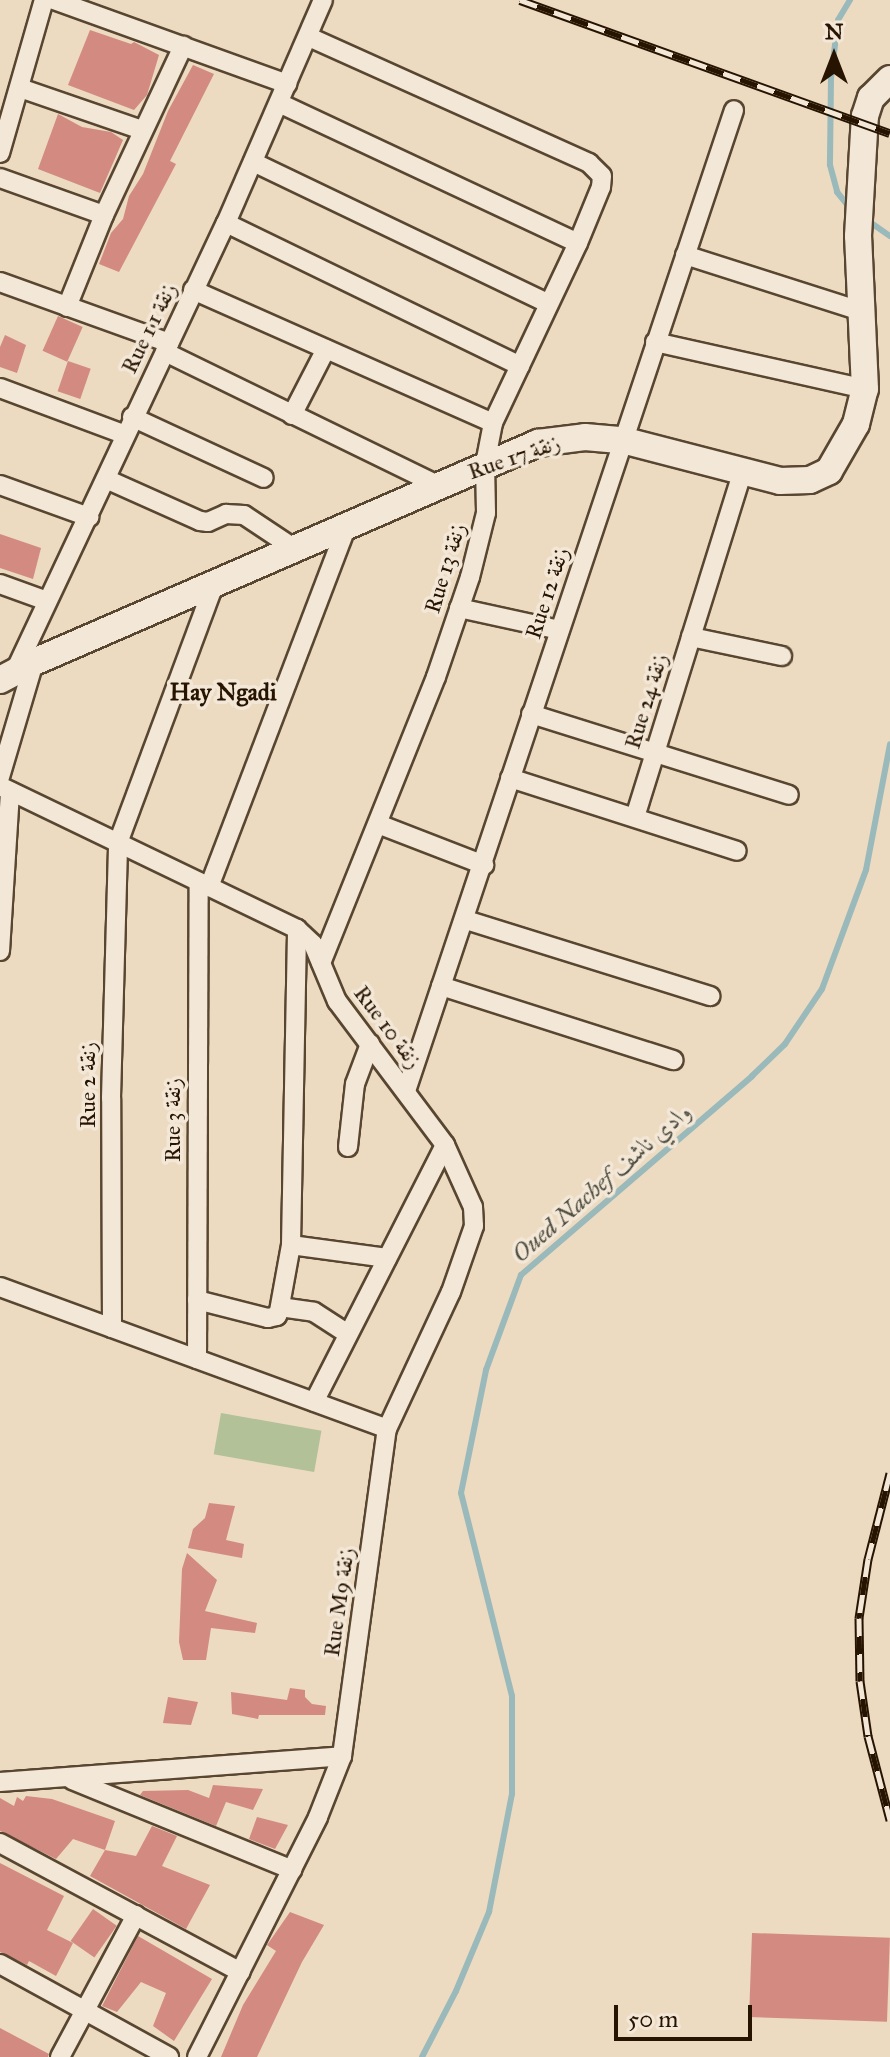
<!DOCTYPE html>
<meta charset="utf-8">
<style>
body{margin:0}
#map{position:relative;width:890px;height:2057px;overflow:hidden;background:#ecdac1;font-family:"IM FELL Great Primer",Amiri,serif}
div>[style]{position:absolute}
[style*='--x']{left:calc(var(--x)*1px);top:calc(var(--y)*1px);width:calc(var(--w)*1px);rotate:calc(var(--a)*1deg)}
.green>*{inset:0;background:#b2c197;transform-origin:0 0}
.stream>*{height:6px;margin:-3px;padding:0 3px;transform-origin:3px;border-radius:3px;background:#9ab9ba}
.building>*{inset:0;background:#d38a81;transform-origin:0 0}
.roads{filter:drop-shadow(2px 0 #584630) drop-shadow(-2px 0 #584630) drop-shadow(0 2px #584630) drop-shadow(0 -2px #584630)}
.street>*{height:18px;margin:-9px;padding:0 9px;transform-origin:9px;border-radius:9px;background:#f3e7d7}
.secondary>*{height:26px;margin:-13px;padding:0 13px;transform-origin:13px;border-radius:13px;background:#f3e7d7}
.rail>*{height:9px;margin-top:-4.5px;transform-origin:0;background:repeating-linear-gradient(90deg,#f3e7d7 0 18px,#271400 0 36px);box-sizing:border-box;border-block:2px solid #271400}
span{translate:-50% -50%;white-space:nowrap;text-align:center;line-height:1.15;-webkit-text-stroke:7px #f3e7d7;paint-order:stroke}
.street-label{font-size:22px;color:#271400}
.neighbourhood-label{font-size:24px;color:#271400;font-weight:700}
.water-label{font-size:24px;color:#4f4e41;font-style:italic}
.north{position:absolute;left:794px;top:16px;width:80px;height:80px;-webkit-text-stroke:6px #f3e7d7;paint-order:stroke;rotate:0deg;font-size:22px;font-weight:700;line-height:32px;text-align:center;color:#271400}
.north::after{content:'';display:block;margin:auto;width:28px;height:36px;background:#271400;clip-path:polygon(50% 0,100% 100%,50% 72%,0 100%)}
.scale{position:absolute;left:614px;top:2005px;width:138px;height:36px;box-sizing:border-box;border:4px solid #271400;border-top:0;padding-left:10px;font-size:24px;line-height:28px;white-space:nowrap;color:#271400;-webkit-text-stroke:6px #f3e7d7;paint-order:stroke}
</style>
<div id="map">
<div class="green">
<div style="left:221px;top:1413px;width:102px;height:42px;rotate:10deg"></div>
</div>
<div class="stream">
<div style="--x:850;--y:0;--w:23;--a:121"></div>
<div style="--x:838;--y:20;--w:58;--a:96.9"></div>
<div style="--x:831;--y:78;--w:87;--a:90.7"></div>
<div style="--x:830;--y:165;--w:28;--a:75"></div>
<div style="--x:837;--y:192;--w:22;--a:51"></div>
<div style="--x:867;--y:220;--w:28;--a:35"></div>
<div style="--x:422;--y:2057;--w:74;--a:-62.7"></div>
<div style="--x:456;--y:1991;--w:86;--a:-67.3"></div>
<div style="--x:489;--y:1912;--w:120;--a:-79"></div>
<div style="--x:512;--y:1794;--w:98;--a:-90"></div>
<div style="--x:512;--y:1696;--w:209;--a:-104.1"></div>
<div style="--x:461;--y:1493;--w:126;--a:-78.5"></div>
<div style="--x:486;--y:1370;--w:101;--a:-69.8"></div>
<div style="--x:521;--y:1275;--w:305;--a:-40.7"></div>
<div style="--x:752;--y:1076;--w:46;--a:-44.1"></div>
<div style="--x:785;--y:1044;--w:66;--a:-56.1"></div>
<div style="--x:822;--y:989;--w:127;--a:-69.7"></div>
<div style="--x:866;--y:870;--w:128;--a:-79.2"></div>
</div>
<div class="building">
<div style="clip-path:polygon(90px 30px,131px 44px,134px 42px,159px 55px,147px 95px,134px 110px,68px 85px)"></div>
<div style="clip-path:polygon(193px 65px,214px 74px,170px 161px,176px 164px,119px 272px,99px 264px,111px 233px,123px 219px,129px 196px,143px 174px,168px 111px)"></div>
<div style="clip-path:polygon(58px 114px,82px 127px,111px 132px,123px 140px,100px 193px,38px 169px)"></div>
<div style="left:58px;top:316px;width:27px;height:38px;rotate:24deg"></div>
<div style="clip-path:polygon(5px 335px,26px 345px,17px 373px,0 367px,0 347px)"></div>
<div style="left:68px;top:361px;width:24px;height:32px;rotate:19deg"></div>
<div style="clip-path:polygon(0 534px,41px 548px,33px 579px,0 568px)"></div>
<div style="clip-path:polygon(209px 1503px,235px 1506px,226px 1540px,244px 1544px,242px 1558px,188px 1548px,193px 1529px,205px 1518px)"></div>
<div style="clip-path:polygon(187px 1553px,217px 1580px,205px 1611px,257px 1623px,255px 1633px,211px 1628px,206px 1660px,183px 1660px,179px 1642px,182px 1569px)"></div>
<div style="clip-path:polygon(290px 1688px,305px 1690px,305px 1697px,312px 1704px,326px 1706px,325px 1715px,259px 1715px,258px 1719px,232px 1714px,231px 1692px,287px 1700px)"></div>
<div style="clip-path:polygon(168px 1697px,198px 1702px,191px 1725px,163px 1723px)"></div>
<div style="clip-path:polygon(213px 1785px,263px 1789px,253px 1810px,226px 1802px,216px 1826px,140px 1795px,143px 1791px,188px 1790px,209px 1798px)"></div>
<div style="clip-path:polygon(26px 1796px,52px 1799px,115px 1821px,105px 1850px,73px 1839px,56px 1859px,0 1831px,0 1798px,14px 1806px,17px 1797px,23px 1801px)"></div>
<div style="clip-path:polygon(257px 1817px,288px 1825px,275px 1849px,249px 1839px)"></div>
<div style="clip-path:polygon(152px 1826px,177px 1836px,162px 1866px,210px 1885px,186px 1929px,90px 1876px,105px 1850px,136px 1856px)"></div>
<div style="clip-path:polygon(0 1863px,64px 1896px,47px 1930px,73px 1943px,56px 1976px,29px 1961px,27px 1965px,0 1952px)"></div>
<div style="left:93px;top:1909px;width:29px;height:39px;rotate:35deg"></div>
<div style="clip-path:polygon(290px 1912px,324px 1925px,302px 1962px,257px 2057px,221px 2057px,243px 2005px,276px 1951px,267px 1945px)"></div>
<div style="left:752px;top:1933px;width:138px;height:84px;rotate:2deg"></div>
<div style="clip-path:polygon(138px 1936px,212px 1979px,174px 2041px,153px 2026px,166px 1993px,141px 1982px,117px 2012px,102px 2006px)"></div>
<div style="clip-path:polygon(0 2028px,49px 2054px,48px 2057px,0 2057px)"></div>
</div>
<div class="roads">
<div class="street">
<div style="--x:54;--y:0;--w:248;--a:19.8"></div>
<div style="--x:309;--y:37;--w:307;--a:24.2"></div>
<div style="--x:589;--y:163;--w:18;--a:45"></div>
<div style="--x:602;--y:176;--w:11;--a:95"></div>
<div style="--x:601;--y:187;--w:61;--a:112.3"></div>
<div style="--x:578;--y:243;--w:199;--a:115.3"></div>
<div style="--x:493;--y:423;--w:42;--a:101"></div>
<div style="--x:485;--y:464;--w:49;--a:88.8"></div>
<div style="--x:486;--y:513;--w:66;--a:104"></div>
<div style="--x:470;--y:577;--w:106;--a:108.8"></div>
<div style="--x:436;--y:677;--w:308;--a:111.9"></div>
<div style="--x:20;--y:88;--w:129;--a:19"></div>
<div style="--x:279;--y:103;--w:330;--a:25.1"></div>
<div style="--x:0;--y:153;--w:159;--a:-74"></div>
<div style="--x:253;--y:162;--w:326;--a:25.6"></div>
<div style="--x:0;--y:178;--w:110;--a:19.6"></div>
<div style="--x:226;--y:223;--w:327;--a:25.9"></div>
<div style="--x:685;--y:255;--w:185;--a:17.7"></div>
<div style="--x:0;--y:282;--w:180;--a:19.8"></div>
<div style="--x:193;--y:290;--w:328;--a:23.9"></div>
<div style="--x:67;--y:307;--w:99;--a:-68.1"></div>
<div style="--x:104;--y:215;--w:187;--a:-64.9"></div>
<div style="--x:655;--y:342;--w:215;--a:12.6"></div>
<div style="--x:165;--y:352;--w:304;--a:26"></div>
<div style="--x:0;--y:388;--w:134;--a:20.5"></div>
<div style="--x:292;--y:415;--w:74;--a:-62.7"></div>
<div style="--x:132;--y:417;--w:145;--a:24.8"></div>
<div style="--x:106;--y:479;--w:103;--a:24.1"></div>
<div style="--x:200;--y:521;--w:8;--a:7"></div>
<div style="--x:208;--y:522;--w:20;--a:-24"></div>
<div style="--x:226;--y:514;--w:18;--a:3"></div>
<div style="--x:244;--y:515;--w:61;--a:33.7"></div>
<div style="--x:0;--y:485;--w:95;--a:19.8"></div>
<div style="--x:0;--y:584;--w:50;--a:19.9"></div>
<div style="--x:459;--y:608;--w:103;--a:12.3"></div>
<div style="--x:691;--y:637;--w:93;--a:11.8"></div>
<div style="--x:14;--y:673;--w:497;--a:-64.8"></div>
<div style="--x:226;--y:223;--w:243;--a:-66.5"></div>
<div style="--x:531;--y:714;--w:270;--a:17.4"></div>
<div style="--x:0;--y:777;--w:120;--a:-73.5"></div>
<div style="--x:510;--y:778;--w:238;--a:17.8"></div>
<div style="--x:0;--y:786;--w:330;--a:25.7"></div>
<div style="--x:297;--y:929;--w:22;--a:43"></div>
<div style="--x:313;--y:944;--w:62;--a:67.2"></div>
<div style="--x:337;--y:1001;--w:180;--a:53.1"></div>
<div style="--x:445;--y:1145;--w:288;--a:117"></div>
<div style="--x:635;--y:817;--w:359;--a:-72.7"></div>
<div style="--x:378;--y:824;--w:114;--a:21.1"></div>
<div style="--x:209;--y:887;--w:387;--a:-69.1"></div>
<div style="--x:466;--y:920;--w:256;--a:17.3"></div>
<div style="--x:0;--y:951;--w:160;--a:-86.4"></div>
<div style="--x:441;--y:986;--w:244;--a:17.7"></div>
<div style="--x:406;--y:1091;--w:1034;--a:-71.51"></div>
<div style="--x:348;--y:1147;--w:63;--a:-83.7"></div>
<div style="--x:355;--y:1084;--w:43;--a:-69.4"></div>
<div style="--x:291;--y:1245;--w:97;--a:7.7"></div>
<div style="--x:0;--y:1287;--w:412;--a:20.1"></div>
<div style="--x:197;--y:1300;--w:73;--a:14.2"></div>
<div style="--x:268;--y:1318;--w:9;--a:-13"></div>
<div style="--x:277;--y:1316;--w:5;--a:-68"></div>
<div style="--x:279;--y:1311;--w:67;--a:-79.7"></div>
<div style="--x:291;--y:1245;--w:316;--a:-88.9"></div>
<div style="--x:280;--y:1307;--w:34;--a:8"></div>
<div style="--x:314;--y:1312;--w:40;--a:32.9"></div>
<div style="--x:112;--y:1328;--w:230;--a:-90.2"></div>
<div style="--x:111;--y:1098;--w:255;--a:-88.4"></div>
<div style="--x:118;--y:843;--w:273;--a:-69.6"></div>
<div style="--x:197;--y:1359;--w:477;--a:-89.8"></div>
<div style="--x:72;--y:1780;--w:238;--a:22.2"></div>
<div style="--x:0;--y:1782;--w:343;--a:-4.3"></div>
<div style="--x:0;--y:1843;--w:273;--a:28.2"></div>
<div style="--x:0;--y:1964;--w:193;--a:28.8"></div>
<div style="--x:60;--y:2057;--w:161;--a:-61.8"></div>
<div style="--x:197;--y:2057;--w:269;--a:-63.2"></div>
<div style="--x:318;--y:1817;--w:66;--a:-68.5"></div>
<div style="--x:342;--y:1756;--w:330;--a:-82.2"></div>
<div style="--x:387;--y:1429;--w:151;--a:-65"></div>
<div style="--x:451;--y:1292;--w:70;--a:-70.8"></div>
<div style="--x:474;--y:1226;--w:19;--a:-93"></div>
<div style="--x:473;--y:1207;--w:68;--a:-114.3"></div>
</div>
<div class="secondary">
<div style="--x:0;--y:680;--w:38;--a:-28"></div>
<div style="--x:34;--y:662;--w:550;--a:-23.49"></div>
<div style="--x:538;--y:443;--w:47;--a:-7.3"></div>
<div style="--x:585;--y:437;--w:37;--a:5"></div>
<div style="--x:622;--y:440;--w:163;--a:14.5"></div>
<div style="--x:780;--y:481;--w:30;--a:-2"></div>
<div style="--x:810;--y:480;--w:21;--a:-25"></div>
<div style="--x:829;--y:471;--w:54;--a:-60.1"></div>
<div style="--x:856;--y:424;--w:36;--a:-76"></div>
<div style="--x:865;--y:389;--w:153;--a:-92.6"></div>
<div style="--x:858;--y:236;--w:120;--a:-86.7"></div>
<div style="--x:865;--y:116;--w:19;--a:-72"></div>
<div style="--x:871;--y:98;--w:27;--a:-45"></div>
</div>
</div>
<div class="rail">
<div style="--x:520;--y:0;--w:393;--a:19.8"></div>
<div style="--x:890;--y:1473;--w:89;--a:104.3"></div>
<div style="--x:868;--y:1559;--w:60;--a:98.7"></div>
<div style="--x:859;--y:1618;--w:63;--a:89.1"></div>
<div style="--x:860;--y:1681;--w:56;--a:81.7"></div>
<div style="--x:868;--y:1736;--w:87;--a:75.3"></div>
</div>
<div class="street-label">
<span style="left:149px;top:328px;rotate:-64deg">Rue 1 زنقة 1</span>
<span style="left:514px;top:457px;rotate:-19deg">Rue 17 زنقة</span>
<span style="left:445px;top:568px;rotate:-73deg">Rue 13 زنقة</span>
<span style="left:547px;top:593px;rotate:-72deg">Rue 12 زنقة</span>
<span style="left:646px;top:701px;rotate:-73deg">Rue 24 زنقة</span>
<span style="left:388px;top:1027px;rotate:53deg">Rue 10 زنقة</span>
<span style="left:88px;top:1085px;rotate:-90deg">Rue 2 زنقة</span>
<span style="left:173px;top:1120px;rotate:-90deg">Rue 3 زنقة</span>
<span style="left:339px;top:1602px;rotate:-82deg">Rue M9 زنقة</span>
</div>
<div class="neighbourhood-label">
<span style="left:223px;top:693px">Hay Ngadi</span>
</div>
<div class="water-label">
<span style="left:602px;top:1183px;rotate:-41deg">Oued Nachef وادي ناشف</span>
</div>
<div class="north">N</div>
<div class="scale">50 m</div>
</div>
